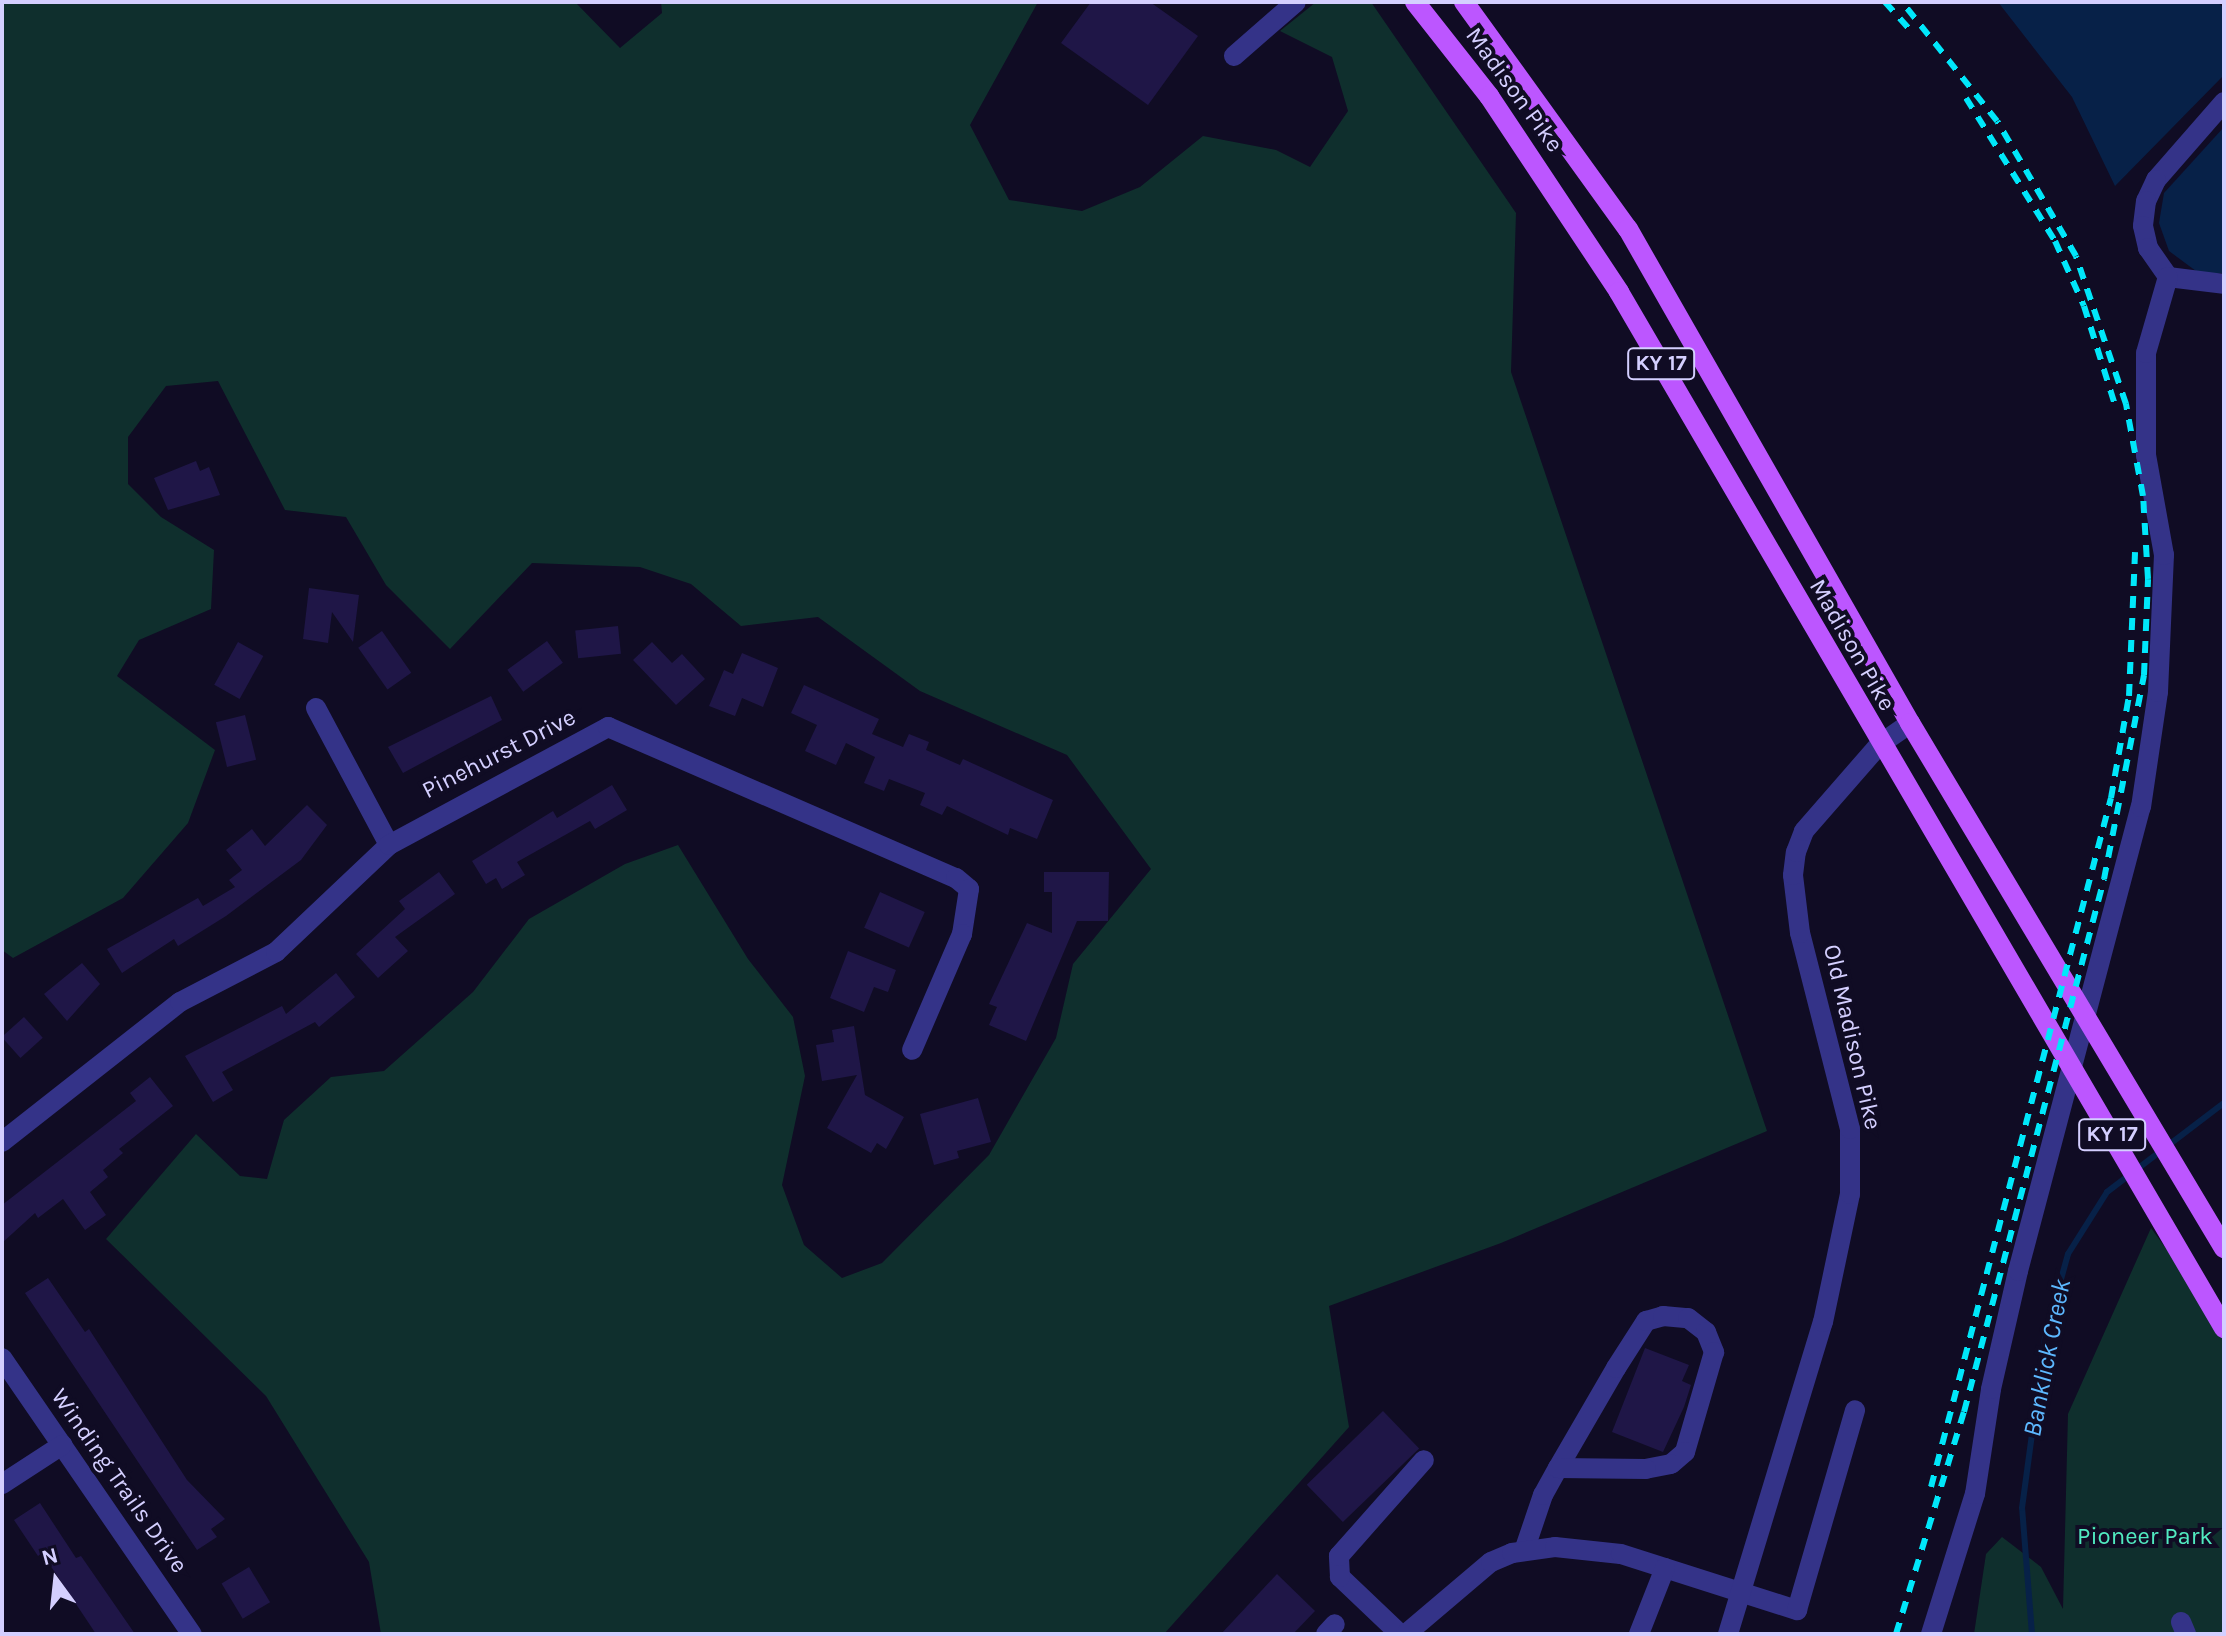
<!DOCTYPE html>
<style>
body{margin:0}
#map{position:relative;width:2226px;height:1636px;overflow:hidden;background:#100c24;font-family:Karla,sans-serif}
div>[style]{position:absolute}
[style*='--x']{left:calc(var(--x)*1px);top:calc(var(--y)*1px);width:calc(var(--w)*1px);rotate:calc(var(--a)*1deg)}
.green>*{inset:0;background:#0f2f2d}
.water>*{inset:0;background:#072148}
.stream>*{height:6px;margin:-3px;padding:0 3px;transform-origin:3px;border-radius:3px;background:#072148}
.building>*{inset:0;background:#1f1647;transform-origin:0 0}
.minor>*{height:20px;margin:-10px;padding:0 10px;transform-origin:10px;border-radius:10px;background:#343388}
.major>*{height:20px;margin:-10px;padding:0 10px;transform-origin:10px;border-radius:10px;background:#bc56ff}
.rail>*{height:6px;margin-top:-3px;transform-origin:0;background:repeating-linear-gradient(90deg,#00e7fa 0 12px,transparent 0 22px)}
span{translate:-50% -50%;white-space:nowrap;text-align:center;line-height:1.15;-webkit-text-stroke:8px #100c24;paint-order:stroke}
.shield-label span{padding:2px 6px;background:#100c24;border:2px solid;border-radius:6px;-webkit-text-stroke-width:0}
.shield-label{font-size:22px;color:#d4cfff;font-weight:700}
.street-label{font-size:24px;color:#d4cfff}
.park-label{font-size:24px;color:#51eac0}
.water-label{font-size:26px;color:#5db8ff;font-style:italic}
.frame{position:absolute;inset:0;border:4px solid #d4cfff;pointer-events:none}
.north{position:absolute;left:16px;top:1540px;width:80px;height:80px;-webkit-text-stroke:6px #100c24;paint-order:stroke;rotate:345deg;font-size:22px;font-weight:700;line-height:32px;text-align:center;color:#d4cfff}
.north::after{content:'';display:block;margin:auto;width:28px;height:36px;background:#d4cfff;clip-path:polygon(50% 0,100% 100%,50% 72%,0 100%)}
</style>
<div id="map">
<div class="green">
<div style="clip-path:polygon(2px 2px,575px 2px,620px 48px,662px 13px,661px 2px,1038px 2px,970px 125px,1009px 200px,1082px 211px,1140px 187px,1203px 136px,1276px 150px,1310px 167px,1348px 111px,1332px 57px,1280px 31px,1316px 2px,1371px 2px,1516px 213px,1511px 372px,1767px 1131px,1501px 1243px,1329px 1306px,1349px 1427px,1164px 1634px,381px 1634px,369px 1562px,266px 1396px,106px 1239px,196px 1134px,240px 1176px,267px 1179px,284px 1120px,331px 1077px,384px 1071px,473px 992px,529px 919px,625px 864px,678px 845px,748px 959px,793px 1017px,805px 1076px,782px 1185px,804px 1245px,842px 1278px,882px 1263px,989px 1155px,1056px 1038px,1073px 964px,1151px 869px,1067px 755px,920px 691px,818px 617px,741px 626px,691px 584px,640px 567px,532px 563px,450px 649px,386px 585px,346px 517px,285px 510px,218px 381px,166px 386px,128px 437px,128px 484px,161px 517px,214px 550px,211px 609px,139px 640px,117px 676px,215px 750px,188px 823px,123px 898px,13px 958px,2px 950px)"></div>
<div style="clip-path:polygon(2151px 1228px,2224px 1328px,2224px 1634px,1974px 1634px,1986px 1554px,2002px 1537px,2041px 1567px,2063px 1609px,2068px 1414px)"></div>
</div>
<div class="water">
<div style="clip-path:polygon(1998px 2px,2217px 2px,2224px 8px,2224px 75px,2115px 186px,2072px 97px)"></div>
<div style="clip-path:polygon(2224px 127px,2224px 273px,2200px 274px,2169px 251px,2159px 223px,2164px 193px)"></div>
</div>
<div class="stream">
<div style="--x:2032;--y:1634;--w:126;--a:-94.5"></div>
<div style="--x:2022;--y:1508;--w:173;--a:-82.3"></div>
<div style="--x:2045;--y:1337;--w:86;--a:-74.5"></div>
<div style="--x:2068;--y:1254;--w:73;--a:-57.8"></div>
<div style="--x:2107;--y:1192;--w:147;--a:-37.3"></div>
</div>
<div class="building">
<div style="clip-path:polygon(1091px 2px,1150px 2px,1198px 36px,1148px 105px,1061px 43px)"></div>
<div style="clip-path:polygon(196px 461px,200px 471px,209px 467px,220px 495px,168px 510px,154px 478px)"></div>
<div style="clip-path:polygon(309px 588px,359px 595px,353px 642px,332px 612px,328px 643px,303px 639px)"></div>
<div style="left:618px;top:626px;width:28px;height:43px;rotate:84deg"></div>
<div style="left:382px;top:631px;width:51px;height:29px;rotate:55deg"></div>
<div style="left:547px;top:641px;width:27px;height:49px;rotate:54deg"></div>
<div style="left:238px;top:642px;width:29px;height:49px;rotate:29deg"></div>
<div style="clip-path:polygon(652px 642px,672px 663px,682px 654px,705px 679px,676px 705px,633px 660px)"></div>
<div style="clip-path:polygon(742px 653px,778px 668px,763px 707px,742px 698px,735px 716px,709px 706px,724px 670px,733px 674px)"></div>
<div style="clip-path:polygon(804px 685px,879px 719px,872px 734px,903px 747px,909px 734px,929px 742px,926px 750px,960px 765px,963px 759px,1053px 800px,1037px 839px,1010px 828px,1008px 835px,947px 806px,942px 815px,920px 805px,925px 793px,889px 779px,884px 791px,864px 783px,875px 757px,846px 743px,836px 765px,805px 751px,817px 725px,791px 713px)"></div>
<div style="clip-path:polygon(491px 696px,502px 720px,403px 773px,388px 747px)"></div>
<div style="left:245px;top:715px;width:46px;height:30px;rotate:76deg"></div>
<div style="clip-path:polygon(612px 785px,627px 810px,595px 829px,590px 821px,517px 862px,525px 875px,502px 889px,496px 878px,486px 884px,472px 861px,553px 811px,557px 818px)"></div>
<div style="clip-path:polygon(307px 805px,327px 825px,301px 860px,226px 916px,178px 946px,174px 939px,122px 973px,107px 949px,198px 898px,203px 906px,235px 887px,229px 880px,242px 870px,226px 850px,252px 829px,265px 846px)"></div>
<div style="clip-path:polygon(439px 872px,455px 894px,395px 937px,408px 951px,378px 978px,356px 954px,405px 909px,399px 901px)"></div>
<div style="clip-path:polygon(1044px 872px,1109px 872px,1108px 921px,1077px 921px,1026px 1041px,989px 1025px,997px 1007px,989px 1004px,1027px 923px,1052px 933px,1052px 892px,1044px 892px)"></div>
<div style="left:880px;top:892px;width:49px;height:39px;rotate:24deg"></div>
<div style="clip-path:polygon(848px 951px,896px 970px,888px 992px,874px 987px,864px 1012px,830px 998px)"></div>
<div style="clip-path:polygon(82px 963px,100px 984px,67px 1021px,44px 994px)"></div>
<div style="clip-path:polygon(336px 973px,355px 997px,319px 1027px,315px 1022px,222px 1072px,233px 1090px,213px 1102px,185px 1056px,282px 1006px,286px 1014px)"></div>
<div style="left:24px;top:1017px;width:28px;height:30px;rotate:48deg"></div>
<div style="clip-path:polygon(854px 1026px,865px 1095px,904px 1117px,886px 1149px,877px 1143px,871px 1153px,827px 1128px,857px 1075px,822px 1081px,816px 1045px,834px 1042px,832px 1030px)"></div>
<div style="clip-path:polygon(150px 1077px,173px 1106px,119px 1149px,123px 1153px,103px 1170px,108px 1177px,90px 1192px,106px 1215px,85px 1230px,63px 1199px,38px 1218px,35px 1213px,2px 1243px,2px 1205px,136px 1101px,130px 1093px)"></div>
<div style="clip-path:polygon(978px 1098px,991px 1142px,957px 1151px,959px 1158px,934px 1165px,920px 1114px)"></div>
<div style="clip-path:polygon(48px 1278px,85px 1332px,89px 1329px,187px 1480px,225px 1519px,211px 1529px,217px 1537px,197px 1550px,25px 1293px)"></div>
<div style="clip-path:polygon(1645px 1348px,1689px 1365px,1682px 1381px,1691px 1385px,1684px 1407px,1663px 1452px,1612px 1432px)"></div>
<div style="left:1383px;top:1411px;width:52px;height:106px;rotate:46deg"></div>
<div style="clip-path:polygon(40px 1503px,76px 1558px,81px 1556px,135px 1634px,96px 1634px,42px 1553px,38px 1556px,14px 1520px)"></div>
<div style="left:249px;top:1567px;width:41px;height:32px;rotate:59deg"></div>
<div style="clip-path:polygon(1277px 1574px,1315px 1611px,1293px 1634px,1221px 1634px)"></div>
</div>
<div class="minor">
<div style="--x:1234;--y:56;--w:82;--a:-41.1"></div>
<div style="--x:2224;--y:102;--w:103;--a:131.1"></div>
<div style="--x:2156;--y:180;--w:23;--a:115"></div>
<div style="--x:2146;--y:201;--w:25;--a:97"></div>
<div style="--x:2143;--y:226;--w:23;--a:77"></div>
<div style="--x:2148;--y:248;--w:35;--a:55"></div>
<div style="--x:2168;--y:277;--w:56;--a:7.1"></div>
<div style="--x:316;--y:708;--w:155;--a:61.9"></div>
<div style="--x:2;--y:1142;--w:226;--a:-38.2"></div>
<div style="--x:180;--y:1002;--w:108;--a:-27.5"></div>
<div style="--x:276;--y:952;--w:156;--a:-43.4"></div>
<div style="--x:389;--y:845;--w:249;--a:-28.3"></div>
<div style="--x:608;--y:727;--w:379;--a:23.5"></div>
<div style="--x:956;--y:878;--w:17;--a:40"></div>
<div style="--x:969;--y:889;--w:46;--a:98.8"></div>
<div style="--x:962;--y:934;--w:126;--a:113.3"></div>
<div style="--x:2;--y:1358;--w:335;--a:55.5"></div>
<div style="--x:2;--y:1484;--w:72;--a:-33"></div>
<div style="--x:1524;--y:1551;--w:59;--a:-71.3"></div>
<div style="--x:1543;--y:1495;--w:31;--a:-61"></div>
<div style="--x:1558;--y:1468;--w:116;--a:-59.9"></div>
<div style="--x:1616;--y:1368;--w:56;--a:-57.4"></div>
<div style="--x:1646;--y:1321;--w:18;--a:-16"></div>
<div style="--x:1663;--y:1316;--w:25;--a:5"></div>
<div style="--x:1688;--y:1318;--w:23;--a:38"></div>
<div style="--x:1706;--y:1332;--w:22;--a:68"></div>
<div style="--x:1714;--y:1352;--w:104;--a:106.2"></div>
<div style="--x:1685;--y:1452;--w:18;--a:139"></div>
<div style="--x:1671;--y:1464;--w:25;--a:169"></div>
<div style="--x:1646;--y:1469;--w:88;--a:-179.3"></div>
<div style="--x:2181;--y:1622;--w:13;--a:67"></div>
<div style="--x:1326;--y:1634;--w:13;--a:-48"></div>
<div style="--x:1400;--y:1634;--w:83;--a:-136.5"></div>
<div style="--x:1340;--y:1577;--w:21;--a:-93"></div>
<div style="--x:1339;--y:1556;--w:128;--a:-48.5"></div>
<div style="--x:1406;--y:1634;--w:111;--a:-40.3"></div>
<div style="--x:1491;--y:1562;--w:23;--a:-23"></div>
<div style="--x:1512;--y:1553;--w:43;--a:-7.9"></div>
<div style="--x:1555;--y:1547;--w:66;--a:6.1"></div>
<div style="--x:1621;--y:1554;--w:185;--a:17.7"></div>
<div style="--x:1797;--y:1610;--w:208;--a:-73.8"></div>
<div style="--x:1639;--y:1634;--w:71;--a:-68.5"></div>
<div style="--x:1728;--y:1634;--w:326;--a:-73.1"></div>
<div style="--x:1823;--y:1322;--w:131;--a:-78.1"></div>
<div style="--x:1850;--y:1194;--w:65;--a:-90"></div>
<div style="--x:1850;--y:1129;--w:202;--a:-104.3"></div>
<div style="--x:1800;--y:933;--w:58;--a:-96.9"></div>
<div style="--x:1793;--y:875;--w:23;--a:-83"></div>
<div style="--x:1796;--y:852;--w:22;--a:-69"></div>
<div style="--x:1804;--y:831;--w:114;--a:-48.9"></div>
<div style="--x:1879;--y:745;--w:38;--a:-35"></div>
<div style="--x:1931;--y:1634;--w:147;--a:-72.6"></div>
<div style="--x:1975;--y:1494;--w:106;--a:-81.3"></div>
<div style="--x:1991;--y:1389;--w:121;--a:-77.1"></div>
<div style="--x:2018;--y:1271;--w:480;--a:-75.2"></div>
<div style="--x:2141;--y:807;--w:116;--a:-81.6"></div>
<div style="--x:2158;--y:692;--w:137;--a:-87.5"></div>
<div style="--x:2164;--y:555;--w:102;--a:-100.2"></div>
<div style="--x:2146;--y:455;--w:102;--a:-90"></div>
<div style="--x:2146;--y:353;--w:79;--a:-73.9"></div>
</div>
<div class="major">
<div style="--x:1415;--y:2;--w:120;--a:51.8"></div>
<div style="--x:1489;--y:96;--w:235;--a:56.4"></div>
<div style="--x:1619;--y:292;--w:1200;--a:59.72"></div>
<div style="--x:1464;--y:2;--w:280;--a:54.2"></div>
<div style="--x:1628;--y:229;--w:569;--a:60.28"></div>
<div style="--x:1910;--y:723;--w:612;--a:59.12"></div>
</div>
<div class="rail">
<div style="--x:1885;--y:2;--w:38;--a:48"></div>
<div style="--x:1966;--y:98;--w:168;--a:58.1"></div>
<div style="--x:2055;--y:241;--w:71;--a:66"></div>
<div style="--x:2084;--y:306;--w:101;--a:72.6"></div>
<div style="--x:1931;--y:1487;--w:712;--a:-75.36"></div>
<div style="--x:2111;--y:798;--w:104;--a:-80"></div>
<div style="--x:2129;--y:696;--w:144;--a:-87.6"></div>
<div style="--x:1896;--y:1634;--w:232;--a:-73"></div>
<div style="--x:1964;--y:1412;--w:551;--a:-75.28"></div>
<div style="--x:2104;--y:879;--w:208;--a:-78.9"></div>
<div style="--x:2144;--y:675;--w:96;--a:-87.6"></div>
<div style="--x:2148;--y:579;--w:83;--a:-93.4"></div>
<div style="--x:2143;--y:496;--w:94;--a:-100.5"></div>
<div style="--x:2126;--y:404;--w:156;--a:-108.7"></div>
<div style="--x:2076;--y:256;--w:156;--a:-120.3"></div>
<div style="--x:1997;--y:121;--w:152;--a:-128.6"></div>
</div>
<div class="shield-label">
<span style="left:1661px;top:364px">KY 17</span>
<span style="left:2112px;top:1135px">KY 17</span>
</div>
<div class="street-label">
<span style="left:1514px;top:90px;rotate:54deg">Madison Pike</span>
<span style="left:1852px;top:645px;rotate:60deg">Madison Pike</span>
<span style="left:499px;top:754px;rotate:-27deg">Pinehurst Drive</span>
<span style="left:1852px;top:1037px;rotate:77deg">Old Madison Pike</span>
<span style="left:119px;top:1481px;rotate:55deg">Winding Trails Drive</span>
</div>
<div class="park-label">
<span style="left:2145px;top:1537px">Pioneer Park</span>
</div>
<div class="water-label">
<span style="left:2047px;top:1358px;rotate:-79deg">Banklick Creek</span>
</div>
<div class="frame"></div>
<div class="north">N</div>
</div>
